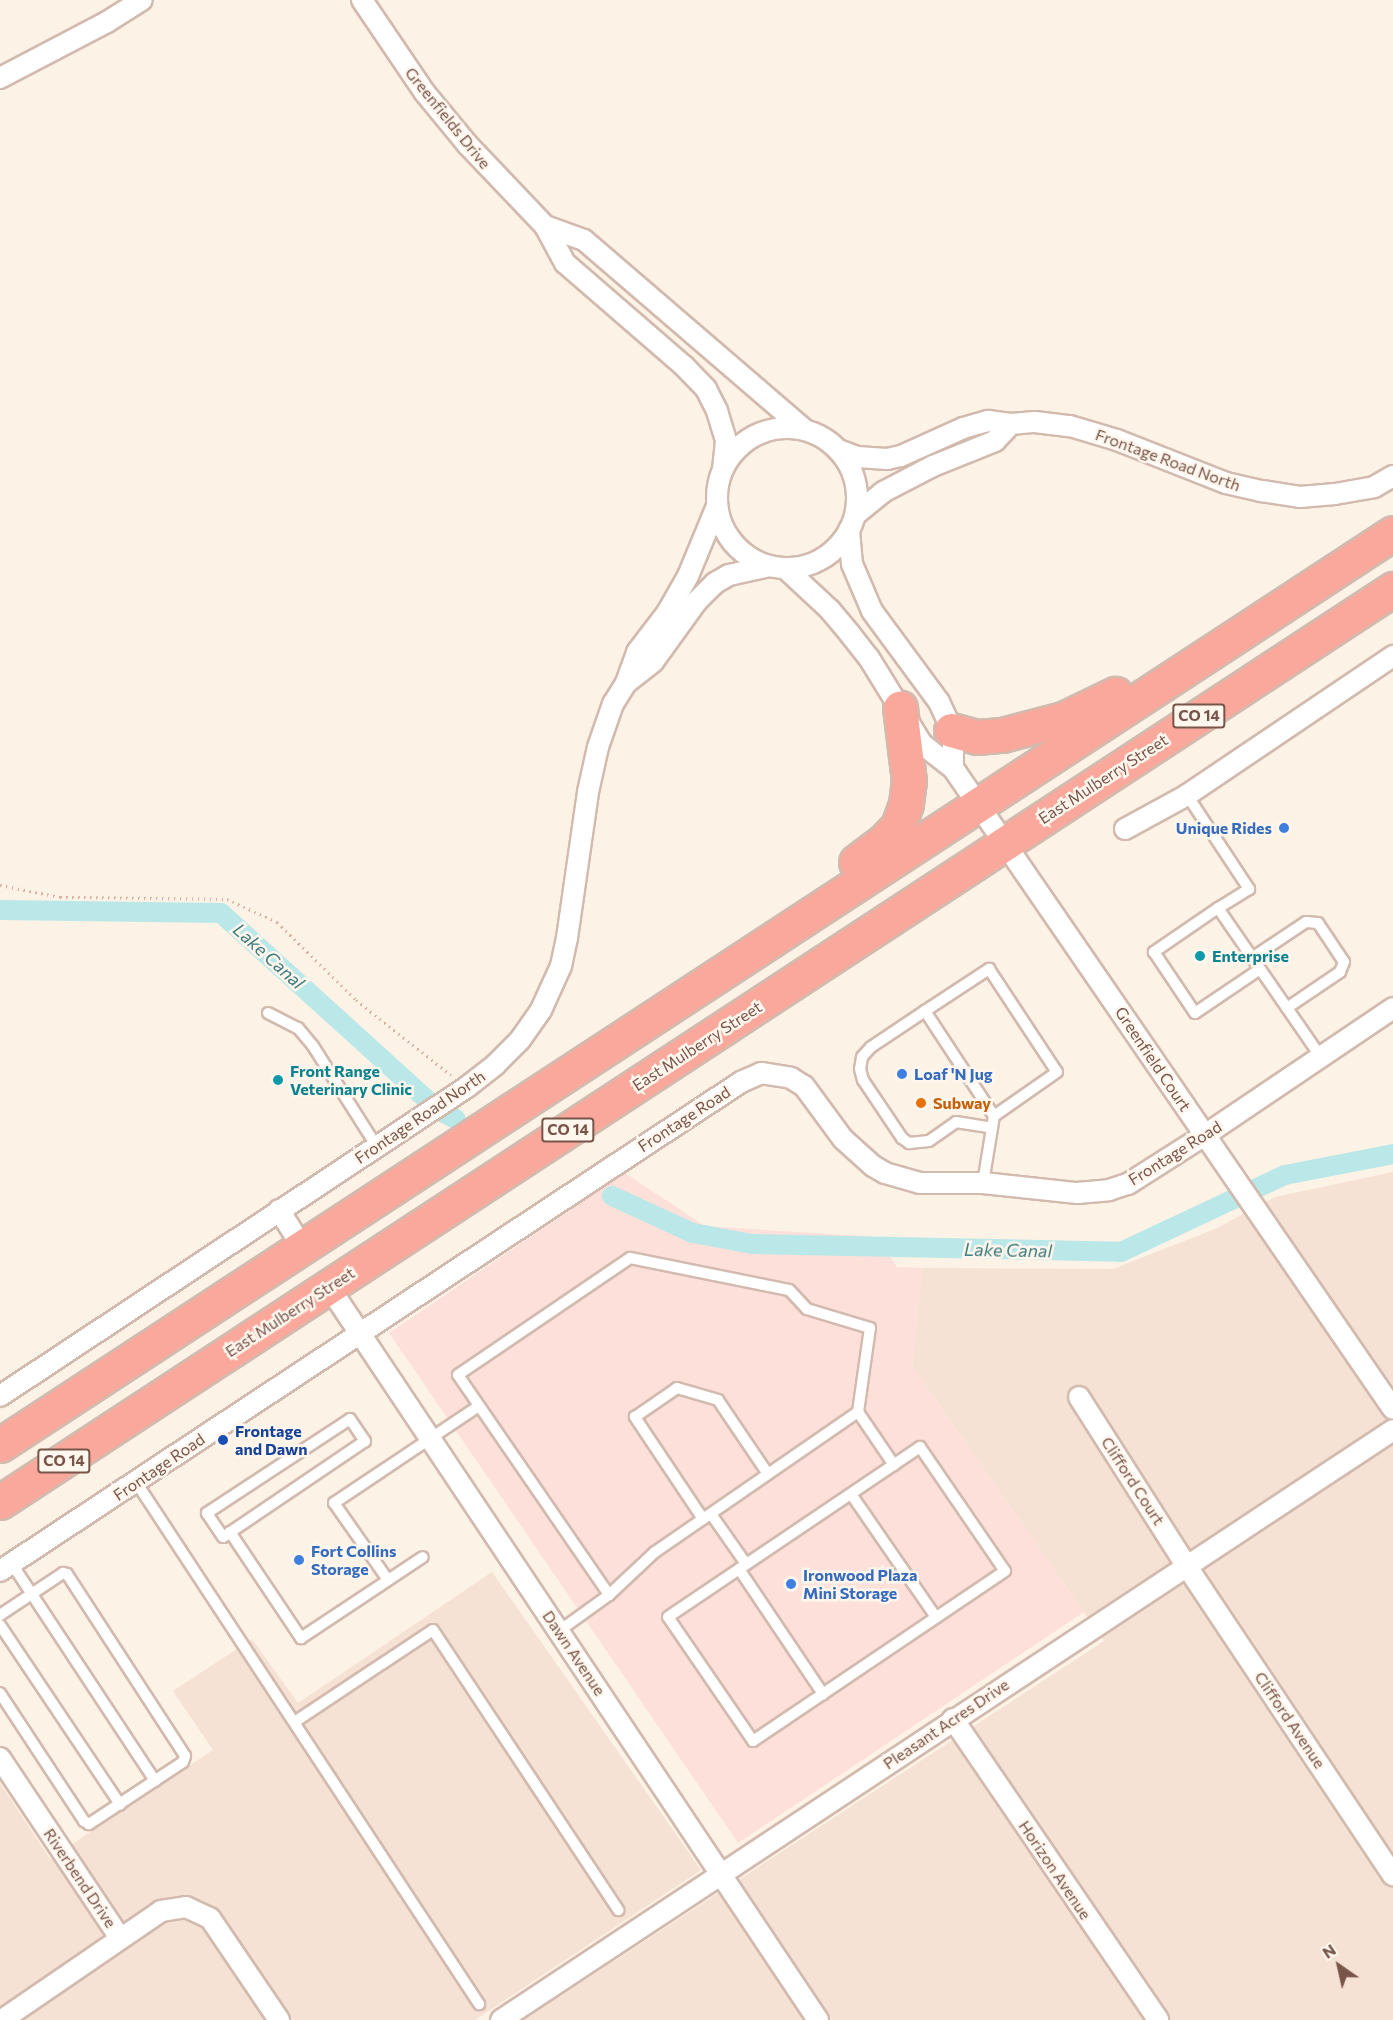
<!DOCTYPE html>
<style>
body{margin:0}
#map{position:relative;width:1393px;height:2020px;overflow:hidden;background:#fdf2e6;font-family:Commissioner,sans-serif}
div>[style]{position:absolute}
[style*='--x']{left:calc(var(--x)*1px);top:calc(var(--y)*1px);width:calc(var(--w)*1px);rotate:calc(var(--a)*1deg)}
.residential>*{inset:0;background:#f5e2d4}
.commercial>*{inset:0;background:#fee0da}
.canal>*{height:20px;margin:-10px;padding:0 10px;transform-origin:10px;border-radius:10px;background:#bae7e8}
.path>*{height:3px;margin-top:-1.5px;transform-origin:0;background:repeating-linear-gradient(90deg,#d9af9f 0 1.5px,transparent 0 6px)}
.roads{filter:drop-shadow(2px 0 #d2baae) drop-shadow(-2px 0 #d2baae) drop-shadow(0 2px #d2baae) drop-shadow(0 -2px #d2baae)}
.lane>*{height:10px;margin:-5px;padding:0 5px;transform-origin:5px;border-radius:5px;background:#fff}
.street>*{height:20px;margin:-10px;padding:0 10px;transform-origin:10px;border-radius:10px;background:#fff}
.street>.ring{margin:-10px;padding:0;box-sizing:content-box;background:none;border:20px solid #fff;border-radius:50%}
.highway>*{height:33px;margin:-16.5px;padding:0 16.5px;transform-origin:16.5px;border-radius:16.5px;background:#f9a89b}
.dots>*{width:16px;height:16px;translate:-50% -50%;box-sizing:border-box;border:3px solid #fff6ed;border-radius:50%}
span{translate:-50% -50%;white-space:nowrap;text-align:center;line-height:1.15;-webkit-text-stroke:5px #fff6ed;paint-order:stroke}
.shield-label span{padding:2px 4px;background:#fff6ed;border:2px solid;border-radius:4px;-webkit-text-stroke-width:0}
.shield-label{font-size:15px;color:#785449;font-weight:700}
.street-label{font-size:16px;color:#785449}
.shop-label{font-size:16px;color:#366cbe;font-weight:700}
.right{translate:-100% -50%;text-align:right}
.left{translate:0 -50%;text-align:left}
.culture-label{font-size:16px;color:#0d838f;font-weight:700}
.food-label{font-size:16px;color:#c56008;font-weight:700}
.transit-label{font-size:16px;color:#164399;font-weight:700}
.water-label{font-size:18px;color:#3c7b7e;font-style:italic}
.north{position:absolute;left:1309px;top:1936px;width:60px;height:60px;-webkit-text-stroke:4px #fff6ed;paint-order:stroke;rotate:326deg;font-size:16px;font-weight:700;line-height:24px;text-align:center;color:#785449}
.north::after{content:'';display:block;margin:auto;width:21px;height:27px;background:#785449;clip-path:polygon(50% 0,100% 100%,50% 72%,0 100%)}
</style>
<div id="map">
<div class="residential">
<div style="clip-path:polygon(1393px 1172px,1393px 2020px,524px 2020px,1104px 1641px,912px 1366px,922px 1268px,1113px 1269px,1215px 1229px,1275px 1197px)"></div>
<div style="clip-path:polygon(492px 1572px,701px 1870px,475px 2020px,0 2020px,0 1783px,50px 1859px,213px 1750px,173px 1691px,252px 1639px,298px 1703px)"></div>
</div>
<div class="commercial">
<div style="clip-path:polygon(625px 1173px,705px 1226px,877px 1237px,897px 1267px,922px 1268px,912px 1366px,1084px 1612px,738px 1843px,389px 1333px)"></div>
</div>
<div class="canal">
<div style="--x:0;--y:910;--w:221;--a:0.8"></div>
<div style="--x:221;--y:913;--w:277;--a:42.2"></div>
<div style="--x:444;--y:1113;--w:13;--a:27"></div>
<div style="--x:612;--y:1196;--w:89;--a:24.6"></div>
<div style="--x:693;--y:1233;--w:60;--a:10.6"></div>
<div style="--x:752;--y:1244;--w:369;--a:1.2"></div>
<div style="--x:1121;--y:1252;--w:181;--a:-25.2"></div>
<div style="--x:1285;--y:1175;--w:110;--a:-11"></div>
</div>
<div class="path">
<div style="--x:0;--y:885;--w:61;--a:11.3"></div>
<div style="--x:60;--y:897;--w:167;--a:0.7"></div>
<div style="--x:227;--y:899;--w:55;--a:24.7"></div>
<div style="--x:277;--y:922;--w:111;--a:44.6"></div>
<div style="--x:356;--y:1000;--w:121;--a:38.3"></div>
</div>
<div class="roads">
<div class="lane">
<div style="--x:1187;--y:795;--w:113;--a:56.6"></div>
<div style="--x:1249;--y:889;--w:36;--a:148"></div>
<div style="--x:1218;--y:908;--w:180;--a:55.4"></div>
<div style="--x:1218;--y:908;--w:78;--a:145.5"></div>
<div style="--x:1154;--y:952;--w:73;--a:56.1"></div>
<div style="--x:1195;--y:1013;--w:78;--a:-34.1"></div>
<div style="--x:1252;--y:958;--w:65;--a:-33.7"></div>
<div style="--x:1306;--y:922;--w:12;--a:5"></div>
<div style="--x:1318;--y:923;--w:47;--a:56.3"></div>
<div style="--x:1344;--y:962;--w:11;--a:112"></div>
<div style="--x:1340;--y:972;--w:64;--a:145.8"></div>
<div style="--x:925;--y:1011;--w:65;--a:146.3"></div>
<div style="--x:871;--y:1047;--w:13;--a:132"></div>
<div style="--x:862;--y:1057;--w:12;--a:99"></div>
<div style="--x:860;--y:1069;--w:11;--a:75"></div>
<div style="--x:863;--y:1080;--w:70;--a:56.1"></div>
<div style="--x:902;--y:1138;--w:9;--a:36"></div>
<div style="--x:909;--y:1143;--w:20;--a:-6"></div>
<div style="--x:929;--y:1141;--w:33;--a:-35"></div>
<div style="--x:956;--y:1122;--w:36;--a:9"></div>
<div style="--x:268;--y:1013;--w:34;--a:27"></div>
<div style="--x:298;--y:1028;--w:23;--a:50"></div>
<div style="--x:313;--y:1046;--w:120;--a:57.6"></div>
<div style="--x:983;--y:1183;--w:68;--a:-80.7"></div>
<div style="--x:994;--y:1116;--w:126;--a:-123.3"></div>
<div style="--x:925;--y:1011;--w:77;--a:-33.3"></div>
<div style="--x:989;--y:969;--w:123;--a:56.6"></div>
<div style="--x:1057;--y:1072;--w:77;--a:145.1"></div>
<div style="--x:858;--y:1412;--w:64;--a:55.8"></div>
<div style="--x:350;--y:1419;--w:27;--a:56"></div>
<div style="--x:365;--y:1441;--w:171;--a:145.9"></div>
<div style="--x:223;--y:1537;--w:29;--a:-124"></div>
<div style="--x:207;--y:1513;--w:171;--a:-33.3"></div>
<div style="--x:920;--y:1447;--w:150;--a:55.6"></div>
<div style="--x:1005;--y:1571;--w:304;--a:146"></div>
<div style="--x:753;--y:1741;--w:150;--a:-124.4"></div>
<div style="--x:668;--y:1617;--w:304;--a:-34"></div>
<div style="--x:136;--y:1482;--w:625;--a:56.69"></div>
<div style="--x:851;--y:1494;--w:150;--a:55.4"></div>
<div style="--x:711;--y:1514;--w:61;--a:55"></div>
<div style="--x:703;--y:1519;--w:123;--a:-123.7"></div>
<div style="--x:635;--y:1417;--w:51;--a:-34.6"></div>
<div style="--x:677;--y:1388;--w:43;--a:16.3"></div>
<div style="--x:718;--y:1400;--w:89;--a:56"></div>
<div style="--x:230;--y:1532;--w:128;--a:56.2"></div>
<div style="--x:301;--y:1638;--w:146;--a:-33.6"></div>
<div style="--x:12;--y:1564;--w:260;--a:56.6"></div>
<div style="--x:739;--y:1569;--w:151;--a:56.1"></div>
<div style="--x:388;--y:1580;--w:94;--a:-125"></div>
<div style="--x:334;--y:1503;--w:174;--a:-33.8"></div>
<div style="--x:0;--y:1615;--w:76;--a:-33.7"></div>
<div style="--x:63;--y:1573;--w:4;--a:14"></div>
<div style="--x:67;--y:1574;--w:217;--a:57"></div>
<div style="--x:185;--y:1756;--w:6;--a:108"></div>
<div style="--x:183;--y:1762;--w:113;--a:146.6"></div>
<div style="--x:89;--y:1824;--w:6;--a:-149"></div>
<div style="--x:84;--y:1821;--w:153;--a:-123.3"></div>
<div style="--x:0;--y:1625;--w:216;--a:56.2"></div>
<div style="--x:559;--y:1631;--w:62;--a:-35.8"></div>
<div style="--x:609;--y:1595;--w:63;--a:-43.1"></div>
<div style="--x:655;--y:1552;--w:247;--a:-34.6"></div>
<div style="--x:858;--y:1412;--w:85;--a:-81.9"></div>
<div style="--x:870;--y:1328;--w:66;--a:-163.2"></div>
<div style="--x:807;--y:1309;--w:26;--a:-133"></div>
<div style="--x:789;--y:1290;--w:162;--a:-168.6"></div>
<div style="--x:630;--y:1258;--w:208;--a:145.8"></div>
<div style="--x:458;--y:1375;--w:267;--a:55.5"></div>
<div style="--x:296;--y:1721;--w:164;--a:-33.6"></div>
<div style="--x:433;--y:1630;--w:336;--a:56.5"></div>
</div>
<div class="street">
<div style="--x:362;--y:0;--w:112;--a:55.9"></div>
<div style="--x:425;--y:93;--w:66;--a:50.5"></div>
<div style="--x:467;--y:144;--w:113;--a:46.4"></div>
<div style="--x:545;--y:226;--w:42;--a:61.6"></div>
<div style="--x:565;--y:263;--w:157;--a:40.9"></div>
<div style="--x:684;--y:366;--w:32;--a:46"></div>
<div style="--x:706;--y:389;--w:25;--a:63"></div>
<div style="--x:717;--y:411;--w:31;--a:73"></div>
<div style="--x:726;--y:441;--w:27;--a:96"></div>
<div style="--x:0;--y:78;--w:121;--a:-27.6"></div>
<div style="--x:107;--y:22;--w:41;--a:-32.2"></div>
<div style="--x:545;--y:226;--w:41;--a:19.7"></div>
<div style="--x:584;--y:240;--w:291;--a:40.7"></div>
<div class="ring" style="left:717px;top:428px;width:120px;height:120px"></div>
<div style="--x:838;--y:450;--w:20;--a:20"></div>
<div style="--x:857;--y:457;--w:30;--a:4"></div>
<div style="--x:887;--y:459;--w:14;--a:-12"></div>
<div style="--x:901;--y:456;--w:68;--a:-24.3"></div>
<div style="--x:963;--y:428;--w:26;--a:-16"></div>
<div style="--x:988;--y:421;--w:23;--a:7"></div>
<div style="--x:1011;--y:424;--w:24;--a:-5"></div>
<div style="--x:1035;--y:422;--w:35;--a:7"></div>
<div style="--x:1070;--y:426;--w:49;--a:16.6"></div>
<div style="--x:1117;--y:440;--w:117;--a:21.5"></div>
<div style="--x:1226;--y:483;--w:37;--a:13"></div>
<div style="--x:1262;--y:491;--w:38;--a:9"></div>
<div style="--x:1300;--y:497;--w:35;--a:-5"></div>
<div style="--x:1335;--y:494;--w:40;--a:-10"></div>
<div style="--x:1374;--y:487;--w:22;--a:-30"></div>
<div style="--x:855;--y:515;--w:36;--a:-39"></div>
<div style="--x:883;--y:492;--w:56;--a:-27.5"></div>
<div style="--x:933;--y:466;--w:67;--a:-22"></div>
<div style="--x:995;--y:441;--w:23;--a:-47"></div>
<div style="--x:849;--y:530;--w:34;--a:85"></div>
<div style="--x:852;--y:564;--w:51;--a:66.9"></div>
<div style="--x:872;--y:611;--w:113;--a:53.6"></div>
<div style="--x:939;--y:702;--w:33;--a:65"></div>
<div style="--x:953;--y:732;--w:36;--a:90"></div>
<div style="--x:785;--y:568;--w:62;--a:43"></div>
<div style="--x:830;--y:610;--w:31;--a:50"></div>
<div style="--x:850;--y:634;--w:31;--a:52"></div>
<div style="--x:869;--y:658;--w:101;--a:58.4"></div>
<div style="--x:922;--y:744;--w:39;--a:38"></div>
<div style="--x:953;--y:768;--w:777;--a:55.53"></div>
<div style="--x:626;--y:683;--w:34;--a:-38"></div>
<div style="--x:653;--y:662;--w:75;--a:-54.2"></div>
<div style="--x:697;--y:601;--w:25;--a:-45"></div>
<div style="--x:715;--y:583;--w:16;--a:-30"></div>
<div style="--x:729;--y:575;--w:42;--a:-12.4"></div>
<div style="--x:1125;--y:829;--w:71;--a:-28.7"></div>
<div style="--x:1187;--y:795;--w:249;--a:-34"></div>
<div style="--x:279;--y:1210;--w:45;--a:57.7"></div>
<div style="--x:329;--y:1287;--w:881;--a:56.29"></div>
<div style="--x:0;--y:1396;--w:560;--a:-33.49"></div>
<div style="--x:467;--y:1087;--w:36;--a:-38"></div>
<div style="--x:495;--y:1065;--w:35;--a:-45"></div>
<div style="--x:520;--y:1040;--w:37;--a:-55"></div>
<div style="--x:541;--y:1010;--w:48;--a:-65.6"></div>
<div style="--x:561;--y:966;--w:29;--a:-78"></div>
<div style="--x:567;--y:938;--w:148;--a:-81.8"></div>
<div style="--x:588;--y:792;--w:46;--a:-77.5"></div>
<div style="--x:598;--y:747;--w:46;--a:-70.8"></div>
<div style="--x:613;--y:704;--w:25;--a:-58"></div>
<div style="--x:626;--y:683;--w:33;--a:-70"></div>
<div style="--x:637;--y:652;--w:49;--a:-52.4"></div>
<div style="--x:667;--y:613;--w:43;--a:-60.4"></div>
<div style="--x:688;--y:576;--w:76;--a:-67.5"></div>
<div style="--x:1079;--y:1397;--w:199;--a:57.5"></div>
<div style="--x:1186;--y:1565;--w:373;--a:56.3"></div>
<div style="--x:0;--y:1571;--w:888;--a:-33.42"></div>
<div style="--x:741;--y:1082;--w:22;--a:-24"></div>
<div style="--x:761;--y:1073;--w:30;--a:9"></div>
<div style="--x:791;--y:1078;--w:15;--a:32"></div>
<div style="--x:804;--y:1086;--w:66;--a:53.7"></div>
<div style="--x:843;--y:1139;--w:40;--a:42"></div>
<div style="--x:873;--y:1166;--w:14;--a:30"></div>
<div style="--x:885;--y:1173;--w:36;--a:16"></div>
<div style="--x:920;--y:1183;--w:63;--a:0"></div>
<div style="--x:983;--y:1183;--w:95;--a:6.1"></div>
<div style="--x:1077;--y:1193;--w:32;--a:-5"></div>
<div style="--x:1109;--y:1190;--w:20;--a:-18"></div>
<div style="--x:1128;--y:1184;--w:91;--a:-32.5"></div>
<div style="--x:1205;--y:1135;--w:227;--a:-34"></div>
<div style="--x:953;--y:1719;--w:364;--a:55.7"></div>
<div style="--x:0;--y:1758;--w:216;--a:56.3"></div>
<div style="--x:2;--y:2020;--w:193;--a:-34.4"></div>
<div style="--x:161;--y:1911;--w:25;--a:-9"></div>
<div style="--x:186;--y:1907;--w:26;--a:25"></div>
<div style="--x:210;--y:1918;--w:123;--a:55.9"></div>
<div style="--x:501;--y:2020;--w:1069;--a:-33.48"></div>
</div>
<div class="highway">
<div style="--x:951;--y:730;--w:27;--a:15"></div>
<div style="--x:977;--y:737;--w:25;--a:-5"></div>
<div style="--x:1002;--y:735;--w:63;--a:-14.7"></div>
<div style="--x:1063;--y:719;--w:58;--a:-25.7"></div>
<div style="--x:856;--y:862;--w:34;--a:-37"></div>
<div style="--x:883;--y:842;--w:22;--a:-47"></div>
<div style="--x:898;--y:826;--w:23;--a:-70"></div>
<div style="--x:906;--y:804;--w:23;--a:-83"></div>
<div style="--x:909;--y:781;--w:74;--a:-97"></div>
<div style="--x:0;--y:1445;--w:1665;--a:-33.21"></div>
<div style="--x:0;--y:1502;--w:1666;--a:-33.24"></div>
</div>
</div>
<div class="dots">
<div style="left:1284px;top:828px;background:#3f7fe0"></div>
<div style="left:1200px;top:956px;background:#0f9aa8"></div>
<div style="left:902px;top:1074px;background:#3f7fe0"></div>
<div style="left:278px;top:1080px;background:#0f9aa8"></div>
<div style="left:921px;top:1103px;background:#e8710a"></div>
<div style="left:223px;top:1440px;background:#1a4fb4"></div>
<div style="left:299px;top:1560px;background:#3f7fe0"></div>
<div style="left:791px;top:1584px;background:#3f7fe0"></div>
</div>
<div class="shield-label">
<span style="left:1199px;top:716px">CO 14</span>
<span style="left:568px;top:1130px">CO 14</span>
<span style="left:64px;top:1461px">CO 14</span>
</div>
<div class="street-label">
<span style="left:448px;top:118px;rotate:51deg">Greenfields Drive</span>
<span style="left:1168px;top:460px;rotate:20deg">Frontage Road North</span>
<span style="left:1103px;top:779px;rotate:-33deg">East Mulberry Street</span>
<span style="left:697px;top:1046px;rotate:-33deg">East Mulberry Street</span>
<span style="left:1153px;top:1059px;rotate:56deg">Greenfield Court</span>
<span style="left:420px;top:1117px;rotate:-34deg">Frontage Road North</span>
<span style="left:684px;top:1119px;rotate:-33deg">Frontage Road</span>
<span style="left:1175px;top:1153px;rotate:-32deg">Frontage Road</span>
<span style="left:290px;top:1312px;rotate:-33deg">East Mulberry Street</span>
<span style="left:159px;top:1467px;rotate:-34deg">Frontage Road</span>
<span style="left:1133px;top:1481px;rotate:57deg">Clifford Court</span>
<span style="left:574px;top:1653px;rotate:56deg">Dawn Avenue</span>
<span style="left:1290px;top:1720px;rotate:56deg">Clifford Avenue</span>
<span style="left:946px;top:1724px;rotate:-34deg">Pleasant Acres Drive</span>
<span style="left:1055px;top:1870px;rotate:56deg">Horizon Avenue</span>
<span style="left:80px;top:1878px;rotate:56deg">Riverbend Drive</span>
</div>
<div class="shop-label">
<span class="right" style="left:1272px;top:828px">Unique Rides</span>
<span class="left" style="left:914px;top:1074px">Loaf 'N Jug</span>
<span class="left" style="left:311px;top:1560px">Fort Collins<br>Storage</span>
<span class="left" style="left:803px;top:1584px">Ironwood Plaza<br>Mini Storage</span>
</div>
<div class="culture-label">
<span class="left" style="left:1212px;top:956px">Enterprise</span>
<span class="left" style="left:290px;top:1080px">Front Range<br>Veterinary Clinic</span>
</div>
<div class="food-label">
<span class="left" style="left:933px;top:1103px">Subway</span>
</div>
<div class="transit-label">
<span class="left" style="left:235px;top:1440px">Frontage<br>and Dawn</span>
</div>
<div class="water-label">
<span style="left:269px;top:956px;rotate:42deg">Lake Canal</span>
<span style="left:1008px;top:1250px;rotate:1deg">Lake Canal</span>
</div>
<div class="north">N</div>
</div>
